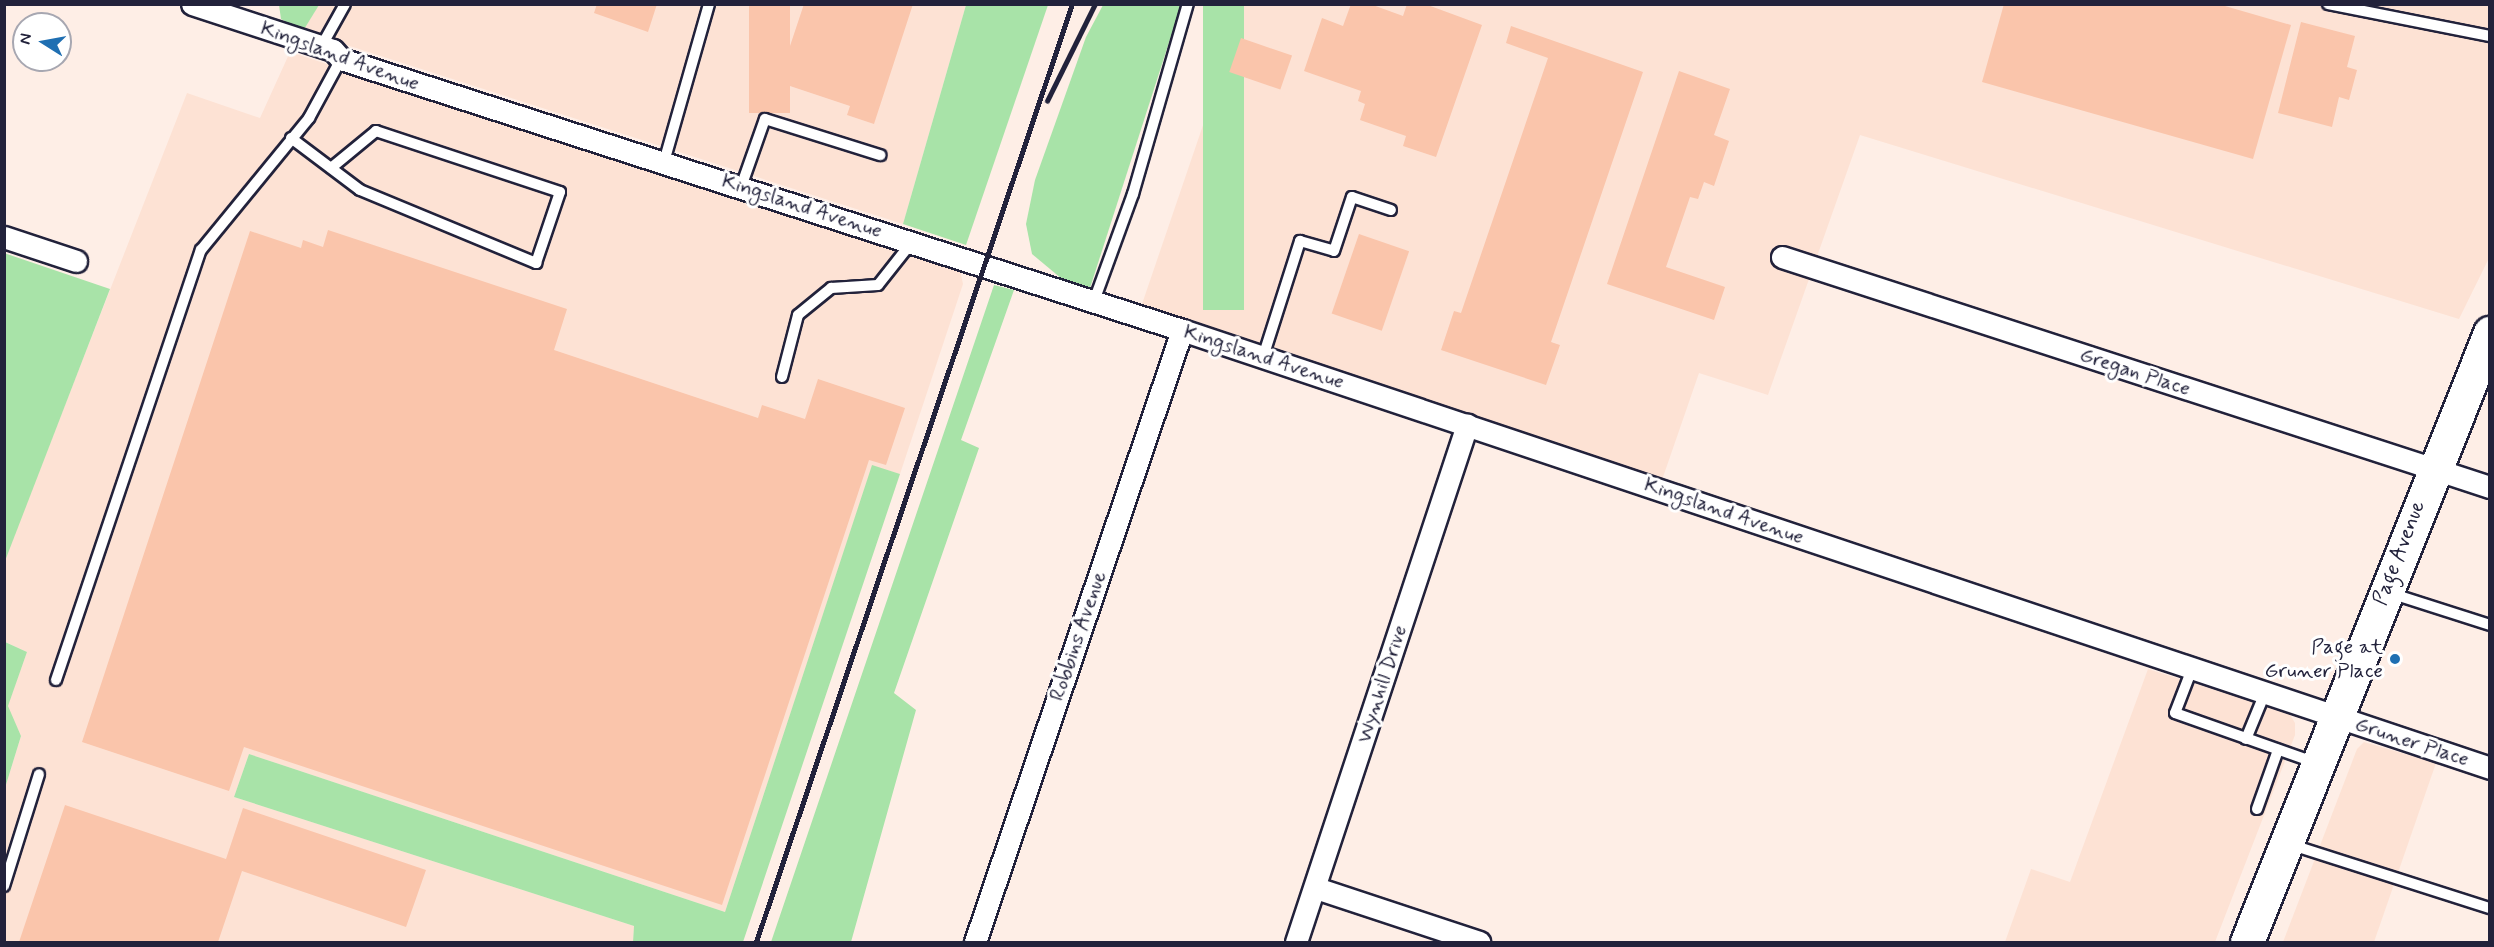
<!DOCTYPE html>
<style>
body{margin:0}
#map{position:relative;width:2494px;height:947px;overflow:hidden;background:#feeee6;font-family:Mynerve,sans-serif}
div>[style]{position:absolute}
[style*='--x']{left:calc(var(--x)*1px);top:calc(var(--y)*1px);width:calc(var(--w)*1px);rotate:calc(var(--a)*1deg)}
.built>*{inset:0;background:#fde2d4}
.green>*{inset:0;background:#a8e3a8;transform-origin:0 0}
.building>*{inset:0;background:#fac5ab;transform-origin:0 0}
.roads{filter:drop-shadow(2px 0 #22223b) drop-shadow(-2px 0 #22223b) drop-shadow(0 2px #22223b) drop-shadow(0 -2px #22223b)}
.lane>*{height:10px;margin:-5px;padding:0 5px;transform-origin:5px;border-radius:5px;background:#fff}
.street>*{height:21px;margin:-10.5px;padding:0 10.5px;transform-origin:10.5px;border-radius:10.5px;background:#fff}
.primary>*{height:33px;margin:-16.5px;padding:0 16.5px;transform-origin:16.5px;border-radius:16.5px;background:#fff}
.rail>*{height:4.5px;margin:-2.25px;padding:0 2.25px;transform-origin:2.25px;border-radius:2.25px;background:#22223b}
.dots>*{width:16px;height:16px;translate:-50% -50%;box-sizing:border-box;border:3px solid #fff;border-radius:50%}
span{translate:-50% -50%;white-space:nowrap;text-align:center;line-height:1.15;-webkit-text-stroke:6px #fff;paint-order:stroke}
.street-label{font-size:21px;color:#22223b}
.poi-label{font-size:21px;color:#22223b}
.right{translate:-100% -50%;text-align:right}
.frame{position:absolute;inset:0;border:6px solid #22223b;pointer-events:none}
.north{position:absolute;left:12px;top:12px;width:60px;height:60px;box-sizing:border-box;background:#fff;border:2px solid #a7a7b1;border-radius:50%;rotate:281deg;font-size:16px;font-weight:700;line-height:24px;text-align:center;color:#22223b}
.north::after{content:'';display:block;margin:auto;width:21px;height:27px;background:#1f6fb2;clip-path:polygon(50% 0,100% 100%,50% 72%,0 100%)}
</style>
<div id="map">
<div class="built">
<div style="clip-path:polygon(319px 4px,966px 5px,903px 224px,303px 31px)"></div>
<div style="clip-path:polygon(1244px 5px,2489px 5px,2489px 258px,2459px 319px,1860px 135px,1768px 395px,1699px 373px,1662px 480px,1141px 307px)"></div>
<div style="clip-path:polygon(290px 52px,960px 270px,963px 284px,900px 474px,872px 466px,725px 912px,249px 754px,234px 797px,634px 926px,633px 942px,5px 942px,5px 788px,21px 736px,7px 707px,27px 652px,5px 642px,4px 561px,187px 93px,260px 118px)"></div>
<div style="clip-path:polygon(2148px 669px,2289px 713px,2295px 723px,2295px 735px,2215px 942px,2005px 942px,2031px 869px,2070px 882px)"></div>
<div style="clip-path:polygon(2364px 742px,2436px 763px,2374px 942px,2283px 942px,2357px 749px)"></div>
</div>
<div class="green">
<div style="clip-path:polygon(279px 5px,319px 5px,303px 31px,281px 19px)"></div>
<div style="clip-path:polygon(966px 5px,1048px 5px,966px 245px,903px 224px)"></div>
<div style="clip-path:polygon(1103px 5px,1181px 5px,1090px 288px,1062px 279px,1032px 254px,1026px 224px,1035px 180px,1086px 37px)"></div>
<div style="left:1203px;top:5px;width:41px;height:305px"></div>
<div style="clip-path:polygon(4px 253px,110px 289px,5px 561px,4px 561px)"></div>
<div style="clip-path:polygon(994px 285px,1014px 290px,961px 440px,979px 448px,894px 693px,916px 710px,851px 942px,771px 942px)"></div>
<div style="clip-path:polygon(872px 465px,900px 474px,743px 942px,633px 942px,634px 926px,234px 797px,249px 754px,725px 912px)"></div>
<div style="clip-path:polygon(5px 642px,27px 652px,8px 706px,21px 736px,5px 788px)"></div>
</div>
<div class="building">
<div style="clip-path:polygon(597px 4px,657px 4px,648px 32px,594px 13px)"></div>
<div style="clip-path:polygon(804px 4px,913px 4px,874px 124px,847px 115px,850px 106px,778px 82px)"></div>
<div style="clip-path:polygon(1351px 4px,1370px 4px,1403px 16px,1407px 4px,1425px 4px,1482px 25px,1436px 157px,1403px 146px,1406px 136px,1360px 120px,1365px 104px,1358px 101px,1361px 91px,1304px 71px,1322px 18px,1343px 26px)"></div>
<div style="clip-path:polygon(2004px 4px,2218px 4px,2291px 25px,2253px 159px,1982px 82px)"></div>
<div style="left:749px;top:5px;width:41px;height:108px"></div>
<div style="clip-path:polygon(2301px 22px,2355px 36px,2347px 67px,2357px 70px,2349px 100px,2339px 97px,2332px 127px,2278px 113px)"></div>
<div style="clip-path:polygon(1511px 26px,1643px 72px,1551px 342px,1560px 345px,1546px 385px,1441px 350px,1454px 311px,1461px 313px,1548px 58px,1506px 43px)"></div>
<div style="left:1241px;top:38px;width:54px;height:36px;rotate:19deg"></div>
<div style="clip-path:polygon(1679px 71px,1730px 89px,1714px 135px,1729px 141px,1714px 186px,1704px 182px,1698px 199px,1690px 197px,1666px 267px,1725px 287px,1714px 320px,1607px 284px)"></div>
<div style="clip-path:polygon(328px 230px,567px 309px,554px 350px,758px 418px,762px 405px,805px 419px,818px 379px,905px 408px,886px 465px,869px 460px,722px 905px,244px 747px,229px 791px,82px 742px,250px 231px,301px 248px,303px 240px,323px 247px)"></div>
<div style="left:1359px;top:234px;width:53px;height:84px;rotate:19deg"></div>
<div style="clip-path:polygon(65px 805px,226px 859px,243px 808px,426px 870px,406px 927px,242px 871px,218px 942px,19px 942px)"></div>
</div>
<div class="roads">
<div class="lane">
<div style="--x:2328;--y:4;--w:165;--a:11.2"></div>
<div style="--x:321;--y:47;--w:49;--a:-60.8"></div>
<div style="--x:291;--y:138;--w:86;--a:37"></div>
<div style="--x:360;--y:190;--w:191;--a:22.5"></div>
<div style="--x:536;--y:263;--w:75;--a:-71.3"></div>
<div style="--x:560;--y:192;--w:194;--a:-161.7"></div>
<div style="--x:376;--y:131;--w:58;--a:140.6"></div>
<div style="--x:664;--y:162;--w:164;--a:-74.1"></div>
<div style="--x:741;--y:187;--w:72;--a:-70.6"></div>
<div style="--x:765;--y:119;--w:121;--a:17.4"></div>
<div style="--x:1094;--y:301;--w:114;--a:-70"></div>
<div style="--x:1133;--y:194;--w:198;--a:-73.9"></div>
<div style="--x:1263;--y:357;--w:122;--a:-72.3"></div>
<div style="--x:1300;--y:241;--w:35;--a:16"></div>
<div style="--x:1334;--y:251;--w:57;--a:-71.6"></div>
<div style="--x:1352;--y:197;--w:41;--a:18.4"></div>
<div style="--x:782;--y:377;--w:64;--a:-75.5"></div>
<div style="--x:798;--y:315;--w:43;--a:-39.3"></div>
<div style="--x:831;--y:288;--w:47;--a:-3.7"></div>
<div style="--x:878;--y:285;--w:55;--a:-51.7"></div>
<div style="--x:2390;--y:593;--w:105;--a:17.7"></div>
<div style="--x:2192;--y:669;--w:47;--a:111.1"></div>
<div style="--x:2175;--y:713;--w:150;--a:19.5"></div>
<div style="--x:56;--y:680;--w:454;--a:-71.4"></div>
<div style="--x:201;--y:250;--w:171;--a:-50.7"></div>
<div style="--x:309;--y:118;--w:67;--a:-61.5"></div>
<div style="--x:2246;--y:739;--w:50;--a:-67.6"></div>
<div style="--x:2257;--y:809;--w:63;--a:-70.4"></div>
<div style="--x:2289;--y:844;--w:211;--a:17.7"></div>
<div style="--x:4;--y:886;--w:117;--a:-72.6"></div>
</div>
<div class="street">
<div style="--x:192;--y:4;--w:148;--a:18.1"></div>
<div style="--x:333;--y:50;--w:12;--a:48"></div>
<div style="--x:341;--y:59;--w:884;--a:17.86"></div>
<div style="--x:1182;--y:330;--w:1379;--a:18.51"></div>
<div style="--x:4;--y:237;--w:76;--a:18.4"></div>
<div style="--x:1782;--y:257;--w:744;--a:18"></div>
<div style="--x:1316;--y:888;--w:172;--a:18.3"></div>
<div style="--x:975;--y:942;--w:646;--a:-71.31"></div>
<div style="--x:1296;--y:942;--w:545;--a:-71.7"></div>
</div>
<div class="primary">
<div style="--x:2247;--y:942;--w:656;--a:-68.25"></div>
</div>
</div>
<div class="rail">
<div style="--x:1047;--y:101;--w:108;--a:-63.7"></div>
<div style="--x:756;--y:942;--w:990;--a:-71.38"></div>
</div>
<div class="dots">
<div style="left:2395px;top:659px;background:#1f6fb2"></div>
</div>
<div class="street-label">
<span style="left:340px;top:56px;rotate:20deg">Kingsland Avenue</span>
<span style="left:802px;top:206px;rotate:18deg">Kingsland Avenue</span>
<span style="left:1264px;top:357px;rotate:18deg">Kingsland Avenue</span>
<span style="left:2135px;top:372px;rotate:18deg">Gregan Place</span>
<span style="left:1724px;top:511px;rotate:19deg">Kingsland Avenue</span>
<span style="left:2399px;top:553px;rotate:-69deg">Page Avenue</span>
<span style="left:1078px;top:636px;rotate:-71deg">Robbins Avenue</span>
<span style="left:1382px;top:684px;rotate:-72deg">Wynhill Drive</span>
<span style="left:2412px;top:742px;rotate:18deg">Gruner Place</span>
</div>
<div class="poi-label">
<span class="right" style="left:2383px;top:659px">Page at<br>Gruner Place</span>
</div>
<div class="frame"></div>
<div class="north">N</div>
</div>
